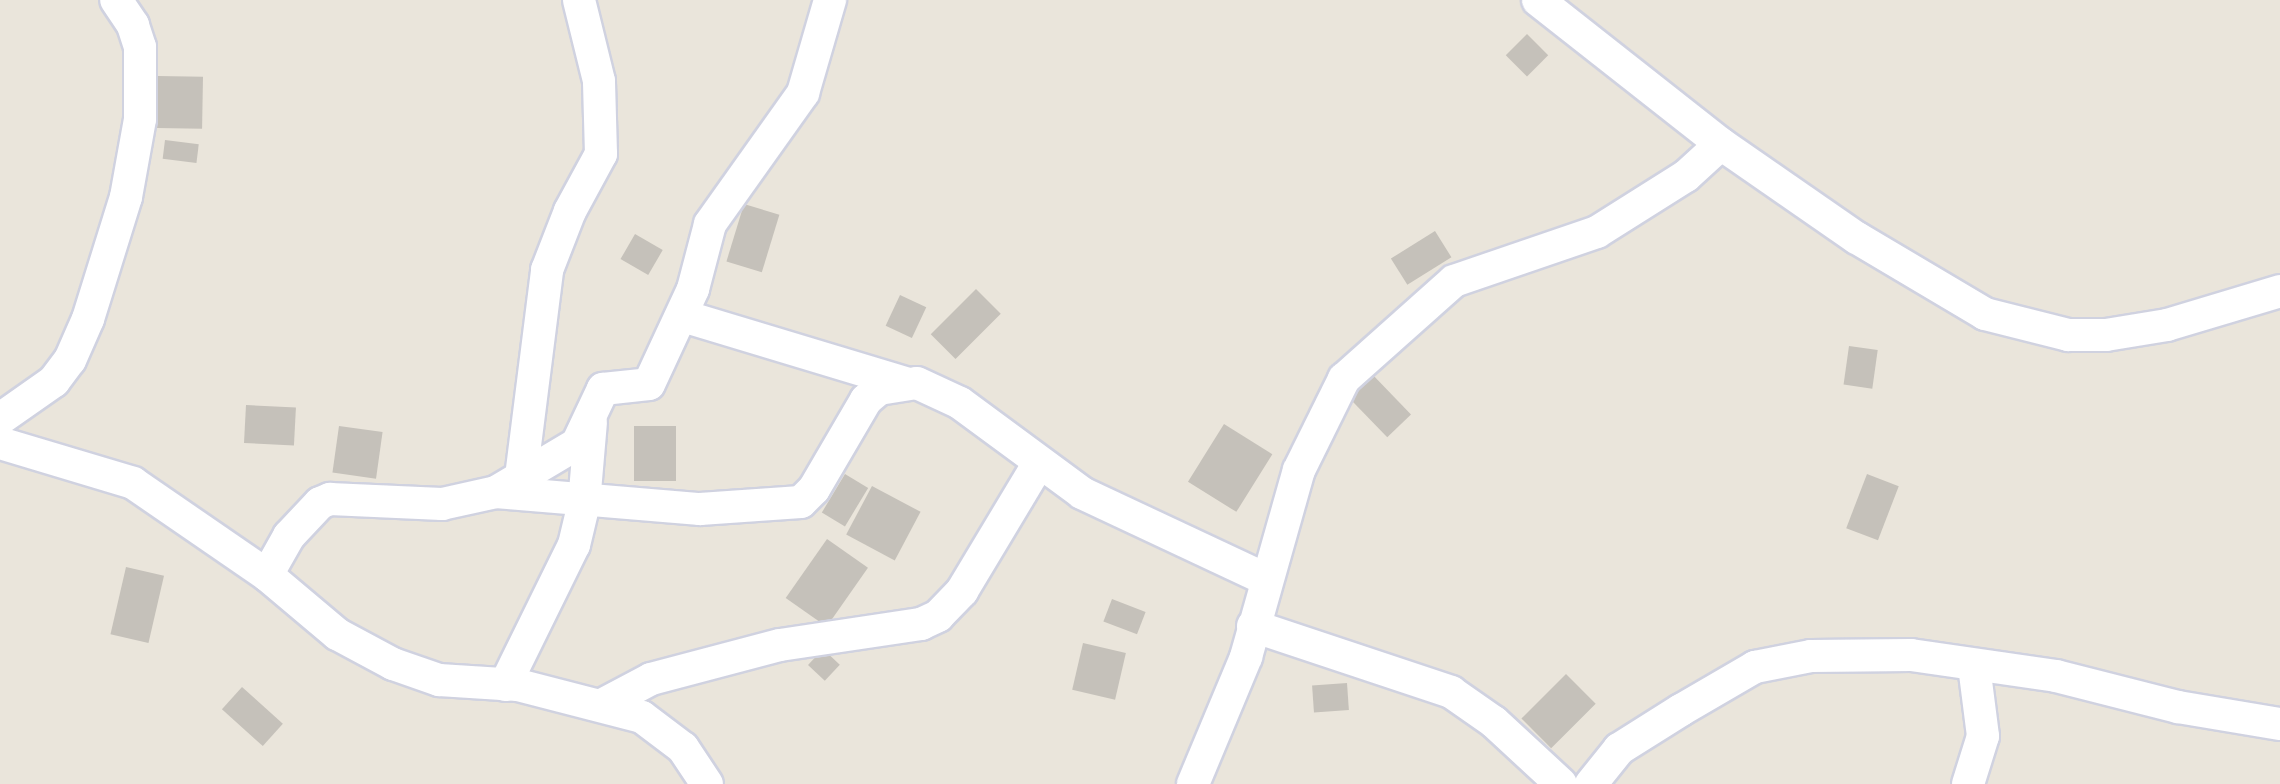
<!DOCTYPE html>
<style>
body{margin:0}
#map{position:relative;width:2280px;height:784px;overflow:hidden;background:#eae5db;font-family:Montserrat,sans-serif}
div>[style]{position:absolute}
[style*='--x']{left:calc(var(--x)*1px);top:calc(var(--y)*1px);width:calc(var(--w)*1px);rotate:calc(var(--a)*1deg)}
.building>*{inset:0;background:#c5c1ba;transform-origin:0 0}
.roads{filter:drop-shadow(2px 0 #d0d2e0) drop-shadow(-2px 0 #d0d2e0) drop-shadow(0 2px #d0d2e0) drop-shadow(0 -2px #d0d2e0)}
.minor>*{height:32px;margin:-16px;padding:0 16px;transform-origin:16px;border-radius:16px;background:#fff}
span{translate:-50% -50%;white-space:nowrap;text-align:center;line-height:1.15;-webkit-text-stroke:6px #fff;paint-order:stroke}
</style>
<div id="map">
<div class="building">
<div style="left:1527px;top:34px;width:30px;height:30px;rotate:45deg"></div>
<div style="left:158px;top:76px;width:45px;height:52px;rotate:1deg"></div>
<div style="left:165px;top:140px;width:34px;height:19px;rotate:7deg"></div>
<div style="left:744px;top:204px;width:37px;height:60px;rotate:17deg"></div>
<div style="left:1435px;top:231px;width:31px;height:52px;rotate:58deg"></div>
<div style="left:635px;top:234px;width:32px;height:29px;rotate:30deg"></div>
<div style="left:976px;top:289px;width:35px;height:64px;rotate:45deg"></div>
<div style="left:900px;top:295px;width:29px;height:34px;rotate:25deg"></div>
<div style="left:1849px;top:346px;width:29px;height:39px;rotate:8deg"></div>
<div style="left:1370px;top:372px;width:59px;height:33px;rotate:46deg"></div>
<div style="left:246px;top:405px;width:50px;height:38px;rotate:3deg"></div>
<div style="left:1224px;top:424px;width:57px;height:68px;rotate:32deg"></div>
<div style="left:339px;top:426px;width:44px;height:47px;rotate:8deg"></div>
<div style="left:634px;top:426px;width:42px;height:55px"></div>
<div style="left:845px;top:474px;width:27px;height:45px;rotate:31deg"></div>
<div style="left:1867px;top:474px;width:34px;height:58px;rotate:21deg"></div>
<div style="left:872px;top:486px;width:55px;height:55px;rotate:28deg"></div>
<div style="left:827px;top:539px;width:50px;height:72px;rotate:35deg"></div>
<div style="left:126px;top:567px;width:39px;height:69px;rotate:13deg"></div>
<div style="left:1112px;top:599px;width:36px;height:24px;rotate:21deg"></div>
<div style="left:1083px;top:643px;width:44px;height:48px;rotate:13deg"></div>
<div style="left:823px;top:649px;width:23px;height:22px;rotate:43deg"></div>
<div style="left:1566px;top:674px;width:42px;height:63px;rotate:45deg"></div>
<div style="left:1347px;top:683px;width:27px;height:35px;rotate:86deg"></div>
<div style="left:242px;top:687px;width:55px;height:30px;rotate:42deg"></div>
</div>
<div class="roads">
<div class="minor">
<div style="--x:1538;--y:0;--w:233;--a:38.2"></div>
<div style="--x:1721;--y:144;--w:165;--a:34.7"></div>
<div style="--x:1857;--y:238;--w:149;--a:30.7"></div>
<div style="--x:1985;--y:314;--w:86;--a:14.2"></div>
<div style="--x:2068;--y:335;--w:38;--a:0"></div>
<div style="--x:2106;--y:335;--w:62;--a:-9.3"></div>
<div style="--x:2167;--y:325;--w:118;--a:-16.7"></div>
<div style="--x:683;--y:316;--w:232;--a:16.8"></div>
<div style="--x:0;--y:419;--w:66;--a:-35.1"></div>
<div style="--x:54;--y:381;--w:26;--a:-53"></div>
<div style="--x:70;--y:360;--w:45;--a:-66.3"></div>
<div style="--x:88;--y:319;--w:128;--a:-72.7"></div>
<div style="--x:126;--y:197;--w:79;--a:-79.8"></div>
<div style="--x:140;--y:119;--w:72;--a:-90"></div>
<div style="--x:140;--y:47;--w:23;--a:-108"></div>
<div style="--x:133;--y:25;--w:30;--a:-124"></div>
<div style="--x:0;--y:443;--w:139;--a:16.7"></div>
<div style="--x:133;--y:483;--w:163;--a:34.5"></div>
<div style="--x:267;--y:575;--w:92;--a:40.1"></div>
<div style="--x:337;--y:634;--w:64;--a:28.2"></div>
<div style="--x:393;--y:664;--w:49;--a:19.2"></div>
<div style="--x:439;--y:680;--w:79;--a:3.6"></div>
<div style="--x:518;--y:685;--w:128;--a:14.5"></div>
<div style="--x:642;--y:717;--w:51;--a:37.1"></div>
<div style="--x:683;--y:748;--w:43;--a:56.3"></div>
<div style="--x:521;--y:477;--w:209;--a:-82.8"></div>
<div style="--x:547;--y:270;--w:63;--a:-68.7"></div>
<div style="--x:570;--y:211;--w:65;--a:-61.5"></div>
<div style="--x:601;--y:154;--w:73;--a:-91.6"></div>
<div style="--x:599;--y:81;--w:83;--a:-103.9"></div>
<div style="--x:496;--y:492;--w:205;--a:4.8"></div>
<div style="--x:700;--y:509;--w:101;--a:-4"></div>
<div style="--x:801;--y:502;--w:18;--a:-45"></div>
<div style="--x:814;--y:489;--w:103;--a:-59.7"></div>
<div style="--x:866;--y:400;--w:17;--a:-40"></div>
<div style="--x:879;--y:389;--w:38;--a:-9"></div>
<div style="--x:917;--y:383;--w:47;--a:24.9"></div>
<div style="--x:960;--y:403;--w:152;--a:36.4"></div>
<div style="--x:1082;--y:493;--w:203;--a:25.1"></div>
<div style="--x:267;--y:575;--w:45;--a:-60.6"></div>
<div style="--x:289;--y:536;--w:45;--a:-46.8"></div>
<div style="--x:320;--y:503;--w:11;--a:-22"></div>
<div style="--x:330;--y:499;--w:112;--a:2.6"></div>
<div style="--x:442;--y:504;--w:55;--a:-12.5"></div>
<div style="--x:496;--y:492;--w:94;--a:-30.7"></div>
<div style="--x:577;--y:444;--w:61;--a:-64.7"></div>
<div style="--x:603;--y:389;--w:46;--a:-6.2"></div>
<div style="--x:649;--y:384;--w:105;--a:-65.1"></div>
<div style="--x:693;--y:289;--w:67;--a:-75.3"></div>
<div style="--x:710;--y:224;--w:161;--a:-54.6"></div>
<div style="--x:803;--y:93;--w:97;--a:-73.8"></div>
<div style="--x:1253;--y:626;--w:209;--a:18.4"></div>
<div style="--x:1451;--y:692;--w:52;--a:34.9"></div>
<div style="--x:1494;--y:722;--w:91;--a:42.8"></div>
<div style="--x:505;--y:685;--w:156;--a:-63.8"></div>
<div style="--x:574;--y:545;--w:43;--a:-76.6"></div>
<div style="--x:584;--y:503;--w:81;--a:-85.1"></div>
<div style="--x:604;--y:704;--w:53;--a:-28"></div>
<div style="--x:651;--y:679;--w:133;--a:-14.8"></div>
<div style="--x:780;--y:645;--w:143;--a:-8.5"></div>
<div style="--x:921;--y:624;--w:19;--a:-25"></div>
<div style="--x:938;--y:616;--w:35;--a:-46"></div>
<div style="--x:962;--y:591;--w:149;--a:-59"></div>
<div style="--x:1193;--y:784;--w:138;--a:-67.3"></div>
<div style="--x:1246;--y:657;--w:194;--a:-74.2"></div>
<div style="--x:1299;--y:470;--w:102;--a:-63.7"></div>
<div style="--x:1344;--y:379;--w:147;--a:-41.7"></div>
<div style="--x:1454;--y:281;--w:151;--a:-18.9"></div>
<div style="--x:1597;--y:232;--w:105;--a:-32.2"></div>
<div style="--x:1686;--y:176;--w:47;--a:-42.4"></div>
<div style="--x:1591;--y:784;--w:45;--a:-51.3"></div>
<div style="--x:1619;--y:749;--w:73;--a:-32.2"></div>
<div style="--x:1681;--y:710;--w:86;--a:-30.2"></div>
<div style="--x:1755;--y:667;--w:57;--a:-11.1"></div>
<div style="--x:1811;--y:656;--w:100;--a:-0.6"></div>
<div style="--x:1911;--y:655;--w:147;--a:8.2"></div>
<div style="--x:2056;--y:676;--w:126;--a:14.3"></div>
<div style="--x:2178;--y:707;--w:103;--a:9.5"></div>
<div style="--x:1968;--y:784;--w:50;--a:-72.6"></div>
<div style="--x:1983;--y:736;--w:71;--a:-97.3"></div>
</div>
</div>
</div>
